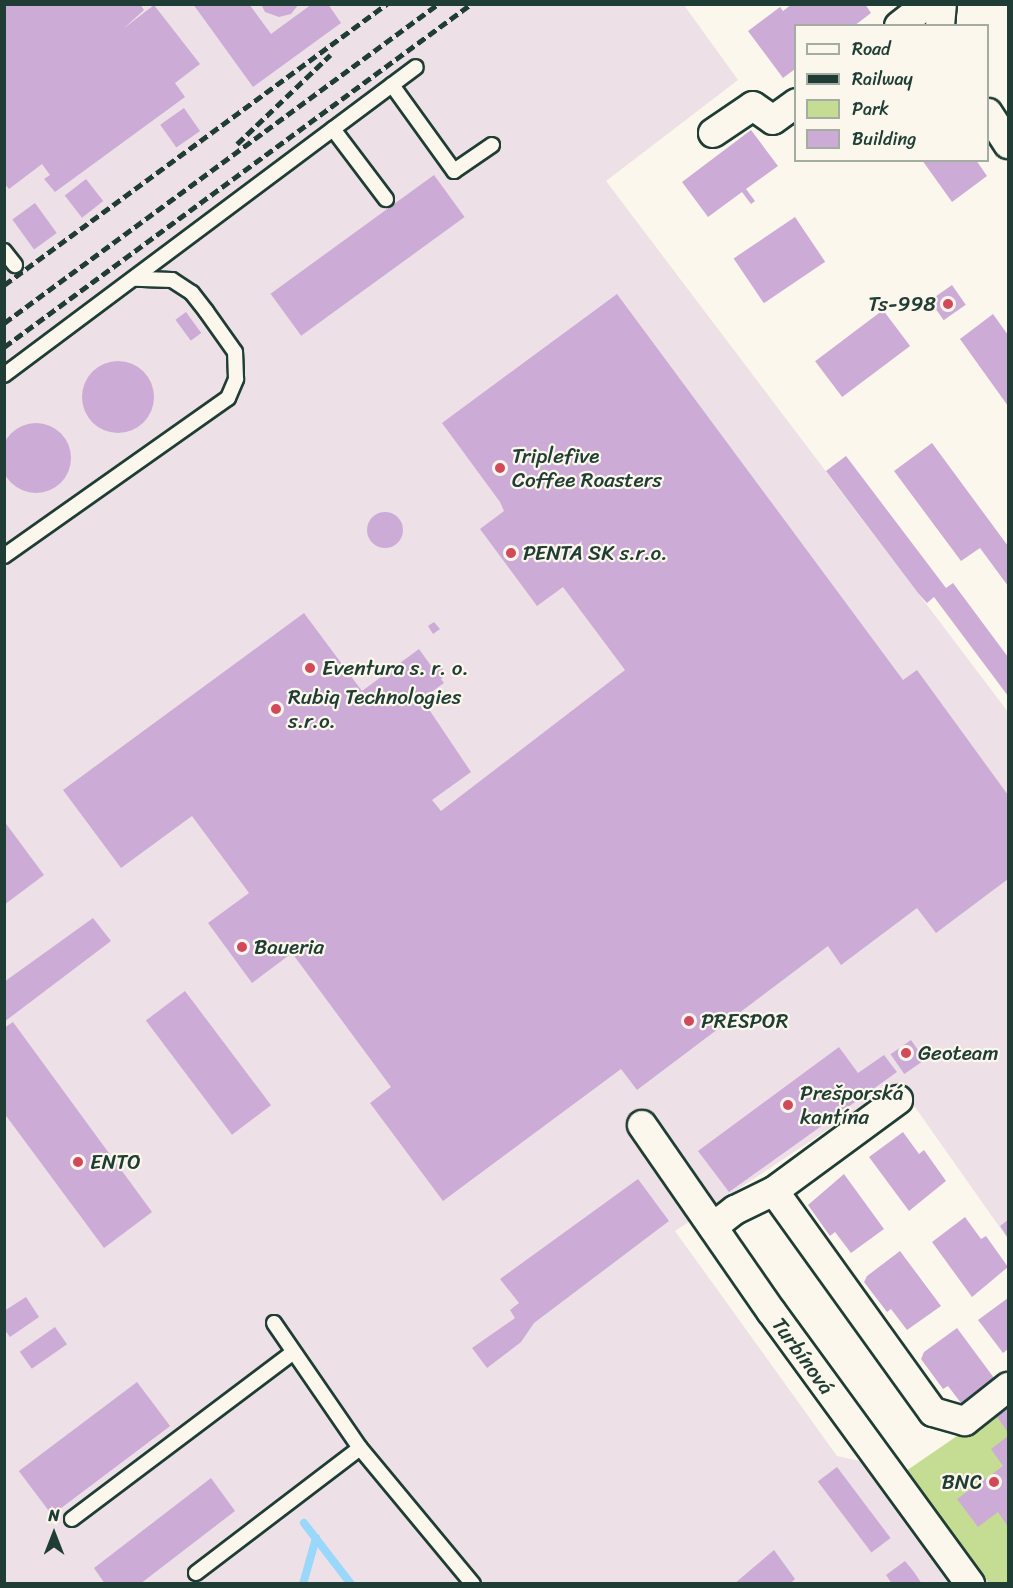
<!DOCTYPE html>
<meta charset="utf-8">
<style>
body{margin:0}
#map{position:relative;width:1013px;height:1588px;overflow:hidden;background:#fbf7ec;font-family:Sriracha,sans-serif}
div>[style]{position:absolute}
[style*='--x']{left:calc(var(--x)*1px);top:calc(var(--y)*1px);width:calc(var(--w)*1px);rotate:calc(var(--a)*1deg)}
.built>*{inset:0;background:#ede0e6}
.green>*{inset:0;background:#c5dd93}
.stream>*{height:8px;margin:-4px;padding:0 4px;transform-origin:4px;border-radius:4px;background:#9ad8fb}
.building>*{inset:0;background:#ccacd7;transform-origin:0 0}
.round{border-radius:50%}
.roads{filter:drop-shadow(2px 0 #1f3d34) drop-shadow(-2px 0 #1f3d34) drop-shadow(0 2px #1f3d34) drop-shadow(0 -2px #1f3d34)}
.service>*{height:14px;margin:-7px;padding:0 7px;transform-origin:7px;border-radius:7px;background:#fbf7ec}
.minor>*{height:28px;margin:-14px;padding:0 14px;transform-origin:14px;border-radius:14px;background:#fbf7ec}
.rail>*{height:4.5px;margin-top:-2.25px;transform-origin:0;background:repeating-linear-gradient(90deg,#1f3d34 0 9px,transparent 0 13.5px)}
.dots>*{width:16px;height:16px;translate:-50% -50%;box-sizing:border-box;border:3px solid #fbf7ec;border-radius:50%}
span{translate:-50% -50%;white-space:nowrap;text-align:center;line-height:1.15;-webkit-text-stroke:4.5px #fbf7ec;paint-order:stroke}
.poi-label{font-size:21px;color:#1f3d34}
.right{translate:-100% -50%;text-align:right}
.left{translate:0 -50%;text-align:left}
.street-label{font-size:21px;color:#1f3d34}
.frame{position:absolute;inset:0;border:6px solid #1f3d34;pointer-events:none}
.legend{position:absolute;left:794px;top:24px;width:195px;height:138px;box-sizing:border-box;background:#fbf7ec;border:2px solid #a3ada2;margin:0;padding:8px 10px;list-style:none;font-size:18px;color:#1f3d34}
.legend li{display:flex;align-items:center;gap:12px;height:30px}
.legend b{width:30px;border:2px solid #a3ada2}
.north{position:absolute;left:24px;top:1504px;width:60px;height:60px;-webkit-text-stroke:4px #fbf7ec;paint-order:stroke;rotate:0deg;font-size:16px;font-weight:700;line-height:24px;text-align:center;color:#1f3d34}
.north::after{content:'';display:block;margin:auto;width:21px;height:27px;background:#1f3d34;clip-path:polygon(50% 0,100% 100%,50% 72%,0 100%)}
</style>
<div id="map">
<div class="built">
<div style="clip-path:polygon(5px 5px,684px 5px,738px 80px,606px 181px,1008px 712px,1008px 1239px,898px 1083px,675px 1231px,837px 1456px,906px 1471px,989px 1583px,5px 1584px)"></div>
</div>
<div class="green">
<div style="clip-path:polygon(1008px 1401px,1008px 1583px,989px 1583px,906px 1471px)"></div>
</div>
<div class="stream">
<div style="--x:304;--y:1523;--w:77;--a:52.4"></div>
<div style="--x:303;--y:1584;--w:48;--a:-74.2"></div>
</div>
<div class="building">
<div style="clip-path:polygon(4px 4px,140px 4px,144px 10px,123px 29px,154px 5px,200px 64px,175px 83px,185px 97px,55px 192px,44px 179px,50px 175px,42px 164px,9px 189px,4px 183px)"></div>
<div style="clip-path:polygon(193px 4px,249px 4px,271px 34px,312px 4px,328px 4px,341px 23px,253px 87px)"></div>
<div style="clip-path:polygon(261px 4px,299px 4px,291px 14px,279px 17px,265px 12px)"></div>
<div style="clip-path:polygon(792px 4px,865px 4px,871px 13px,854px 26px,795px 26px,795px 69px,783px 78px,748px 31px,780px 7px,783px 11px)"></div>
<div style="left:184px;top:108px;width:28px;height:29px;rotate:55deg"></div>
<div style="clip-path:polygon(751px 130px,778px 166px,746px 189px,755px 201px,751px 204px,742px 192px,708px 217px,682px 182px)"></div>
<div style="clip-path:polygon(922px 160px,976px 160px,987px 176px,952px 202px)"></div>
<div style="left:434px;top:175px;width:52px;height:202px;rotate:54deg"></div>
<div style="left:86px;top:179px;width:28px;height:27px;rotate:52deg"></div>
<div style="left:35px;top:203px;width:37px;height:28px;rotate:54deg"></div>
<div style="left:795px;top:217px;width:54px;height:74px;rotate:56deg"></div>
<div style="left:952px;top:285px;width:24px;height:27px;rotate:55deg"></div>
<div style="clip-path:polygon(617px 294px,903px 680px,917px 670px,1008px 795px,1008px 879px,936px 933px,917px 908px,841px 965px,828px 946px,637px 1090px,621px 1069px,443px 1201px,370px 1103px,391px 1087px,292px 953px,252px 983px,208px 923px,249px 893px,192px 816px,121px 868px,63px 790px,304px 613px,362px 691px,419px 649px,434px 670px,440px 665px,446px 674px,441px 679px,444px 683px,422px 699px,471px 772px,432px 800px,441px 811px,625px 670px,563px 587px,537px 606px,480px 529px,504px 511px,500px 502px,442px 423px)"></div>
<div style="left:883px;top:310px;width:45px;height:85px;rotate:53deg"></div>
<div style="left:186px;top:312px;width:26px;height:13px;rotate:54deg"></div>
<div style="clip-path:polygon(993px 314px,1008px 335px,1008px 406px,960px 339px)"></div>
<div class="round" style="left:82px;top:361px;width:72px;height:72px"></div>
<div class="round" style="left:1px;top:423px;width:70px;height:70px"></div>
<div style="clip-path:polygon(932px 443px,1008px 546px,1008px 586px,980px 548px,961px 561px,894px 471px)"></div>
<div style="clip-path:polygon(846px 456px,946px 588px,953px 583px,1008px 657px,1008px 696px,934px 597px,927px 603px,918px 593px,826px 471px)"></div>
<div class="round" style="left:367px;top:512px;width:36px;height:36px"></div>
<div style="clip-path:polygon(434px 622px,440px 629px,433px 634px,428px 626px)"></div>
<div style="clip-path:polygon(4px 821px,44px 875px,4px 905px)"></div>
<div style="clip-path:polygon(93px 918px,111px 941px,4px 1022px,4px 982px)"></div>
<div style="left:185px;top:991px;width:143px;height:49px;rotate:53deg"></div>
<div style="clip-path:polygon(13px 1022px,152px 1212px,104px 1248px,4px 1113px,4px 1028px)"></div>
<div style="left:911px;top:1040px;width:24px;height:25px;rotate:55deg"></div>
<div style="clip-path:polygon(839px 1047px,858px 1073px,884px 1055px,897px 1072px,729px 1192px,698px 1151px)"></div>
<div style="clip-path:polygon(903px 1132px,919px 1154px,924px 1150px,946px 1181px,909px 1211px,869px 1157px)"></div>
<div style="clip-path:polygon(844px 1174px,884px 1229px,851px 1253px,835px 1232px,830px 1236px,808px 1205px)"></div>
<div style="clip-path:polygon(638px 1179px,669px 1221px,534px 1323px,521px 1342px,487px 1368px,472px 1348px,515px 1318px,510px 1310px,519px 1303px,500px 1279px)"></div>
<div style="clip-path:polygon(965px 1217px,981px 1239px,986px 1236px,1008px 1267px,972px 1297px,932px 1242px)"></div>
<div style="clip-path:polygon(1008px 1220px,1008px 1238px,1000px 1226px)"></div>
<div style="clip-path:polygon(900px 1251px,941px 1306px,907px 1330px,891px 1309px,887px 1312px,864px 1282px,867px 1276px)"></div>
<div style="clip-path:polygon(26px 1297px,39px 1317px,10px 1337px,4px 1329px,4px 1311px)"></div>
<div style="clip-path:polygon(1008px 1298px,1008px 1349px,1003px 1353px,978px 1320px)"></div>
<div style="left:55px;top:1327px;width:21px;height:43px;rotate:55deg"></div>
<div style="clip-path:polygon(957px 1328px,997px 1382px,964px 1407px,948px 1386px,943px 1389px,921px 1359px,924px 1352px)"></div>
<div style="left:137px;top:1382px;width:55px;height:148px;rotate:53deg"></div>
<div style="clip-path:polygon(1008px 1406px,1008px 1433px,996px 1415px)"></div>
<div style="clip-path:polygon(1008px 1436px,1008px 1527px,998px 1512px,978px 1527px,957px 1499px,1003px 1466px,991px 1449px)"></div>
<div style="left:837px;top:1467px;width:89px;height:24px;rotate:53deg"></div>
<div style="clip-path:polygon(211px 1478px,235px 1511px,140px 1584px,105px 1584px,94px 1568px)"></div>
<div style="clip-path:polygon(774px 1550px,795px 1579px,790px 1584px,734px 1584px)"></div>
<div style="clip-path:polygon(905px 1561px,914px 1572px,922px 1584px,892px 1584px,886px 1575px)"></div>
</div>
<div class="roads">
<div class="service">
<div style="--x:392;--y:85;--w:106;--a:54.2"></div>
<div style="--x:454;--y:171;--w:46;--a:-34.4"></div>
<div style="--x:333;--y:129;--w:88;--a:52.9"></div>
<div style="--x:4;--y:251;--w:18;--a:52"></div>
<div style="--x:4;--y:375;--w:514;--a:-36.78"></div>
<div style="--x:4;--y:556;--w:274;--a:-35.2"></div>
<div style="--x:228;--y:398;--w:21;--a:-67"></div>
<div style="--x:236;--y:379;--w:27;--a:-92"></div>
<div style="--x:235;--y:352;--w:50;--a:-125.3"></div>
<div style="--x:206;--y:311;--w:23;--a:-128"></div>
<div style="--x:192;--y:293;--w:24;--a:-147"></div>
<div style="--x:172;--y:280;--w:37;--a:-178"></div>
<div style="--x:274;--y:1323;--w:152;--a:55.5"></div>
<div style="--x:360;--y:1448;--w:177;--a:50.3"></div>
<div style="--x:72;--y:1519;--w:276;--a:-37"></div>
<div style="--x:196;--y:1573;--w:206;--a:-37.3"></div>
</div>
<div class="minor">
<div style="--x:899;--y:26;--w:36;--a:-38"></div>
<div style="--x:940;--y:26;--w:22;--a:-85"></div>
<div style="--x:988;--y:113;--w:37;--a:57"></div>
<div style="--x:713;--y:133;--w:48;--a:-34"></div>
<div style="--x:753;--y:106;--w:24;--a:35"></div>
<div style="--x:773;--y:120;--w:29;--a:-36"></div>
<div style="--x:642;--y:1125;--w:226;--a:55.3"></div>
<div style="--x:771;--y:1311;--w:338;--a:53.9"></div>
<div style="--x:774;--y:1191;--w:272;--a:54.3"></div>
<div style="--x:933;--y:1412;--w:33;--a:16"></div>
<div style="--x:965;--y:1421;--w:55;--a:-38.3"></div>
<div style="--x:713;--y:1227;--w:28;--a:-38"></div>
<div style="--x:735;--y:1210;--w:43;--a:-26"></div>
<div style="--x:774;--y:1191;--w:154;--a:-36.3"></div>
</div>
</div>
<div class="rail">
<div style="--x:237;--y:144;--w:129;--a:-43.7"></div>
<div style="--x:4;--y:285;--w:475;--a:-36.3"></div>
<div style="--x:4;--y:323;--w:539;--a:-36.32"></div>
<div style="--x:4;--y:347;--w:579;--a:-36.3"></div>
</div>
<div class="dots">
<div style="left:948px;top:304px;background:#d1495b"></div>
<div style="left:500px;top:468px;background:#d1495b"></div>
<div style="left:511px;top:553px;background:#d1495b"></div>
<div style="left:310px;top:668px;background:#d1495b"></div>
<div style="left:276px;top:709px;background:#d1495b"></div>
<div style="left:242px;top:947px;background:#d1495b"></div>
<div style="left:689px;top:1021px;background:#d1495b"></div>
<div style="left:906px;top:1053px;background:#d1495b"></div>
<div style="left:788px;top:1105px;background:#d1495b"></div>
<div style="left:78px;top:1162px;background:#d1495b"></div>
<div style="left:994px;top:1482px;background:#d1495b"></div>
</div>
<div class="poi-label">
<span class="right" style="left:936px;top:304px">Ts-998</span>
<span class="left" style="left:512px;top:468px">Triplefive<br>Coffee Roasters</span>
<span class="left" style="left:523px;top:553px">PENTA SK s.r.o.</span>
<span class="left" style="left:322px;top:668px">Eventura s. r. o.</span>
<span class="left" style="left:288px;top:709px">Rubiq Technologies<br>s.r.o.</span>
<span class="left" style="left:254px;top:947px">Baueria</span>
<span class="left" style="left:701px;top:1021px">PRESPOR</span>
<span class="left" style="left:918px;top:1053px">Geoteam</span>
<span class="left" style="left:800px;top:1105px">Prešporská<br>kantína</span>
<span class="left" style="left:90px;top:1162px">ENTO</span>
<span class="right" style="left:982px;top:1482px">BNC</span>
</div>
<div class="street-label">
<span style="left:803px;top:1356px;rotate:54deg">Turbínová</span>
</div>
<div class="frame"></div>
<ul class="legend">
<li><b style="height:8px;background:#fbf7ec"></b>Road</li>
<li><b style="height:8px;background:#1f3d34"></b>Railway</li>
<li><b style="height:16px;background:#c5dd93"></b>Park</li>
<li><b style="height:16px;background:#ccacd7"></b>Building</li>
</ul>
<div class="north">N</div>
</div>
